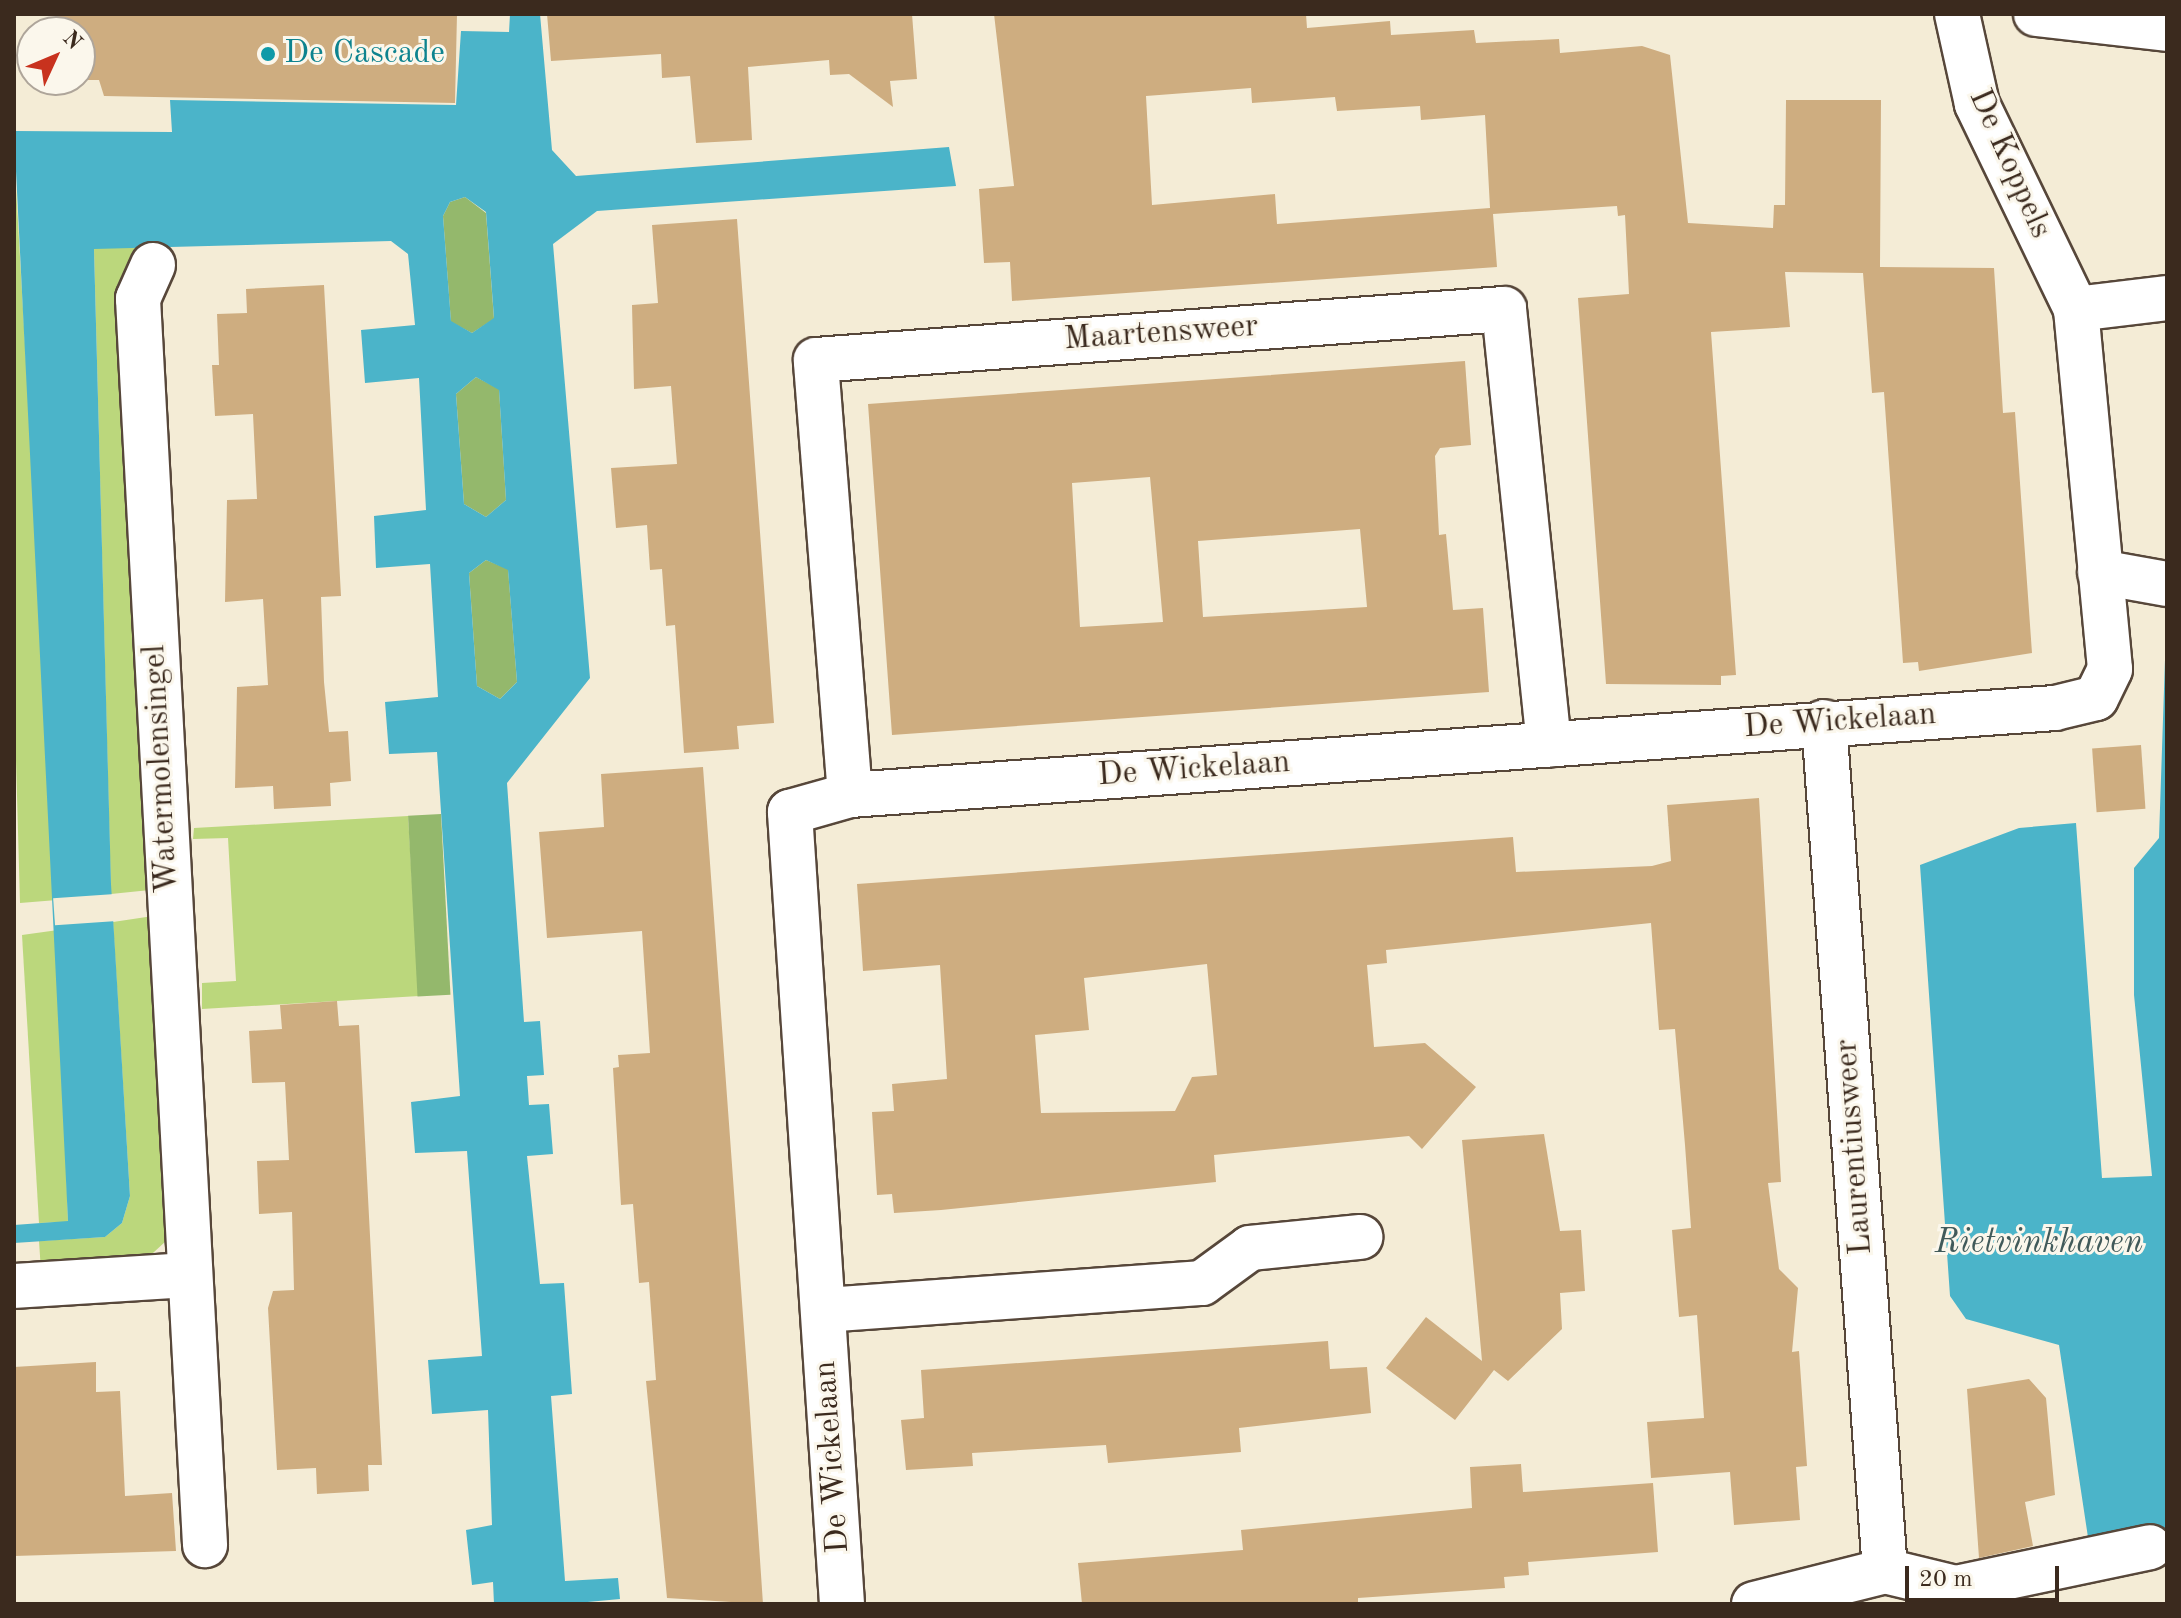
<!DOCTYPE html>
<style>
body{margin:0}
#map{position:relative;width:2181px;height:1618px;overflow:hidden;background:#f4ecd6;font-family:"Old Standard TT",serif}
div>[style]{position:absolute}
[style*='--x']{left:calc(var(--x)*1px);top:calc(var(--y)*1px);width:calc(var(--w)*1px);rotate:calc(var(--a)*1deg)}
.green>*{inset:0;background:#bbd77c}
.forest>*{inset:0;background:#94b86c;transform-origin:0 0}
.water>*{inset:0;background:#4bb4c9}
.pier>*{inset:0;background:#f4ecd6;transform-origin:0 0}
.building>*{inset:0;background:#cead80;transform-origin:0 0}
.roads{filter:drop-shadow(2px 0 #57473a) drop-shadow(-2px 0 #57473a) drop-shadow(0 2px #57473a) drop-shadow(0 -2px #57473a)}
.minor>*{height:44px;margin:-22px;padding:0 22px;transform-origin:22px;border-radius:22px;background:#fff}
.tertiary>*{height:44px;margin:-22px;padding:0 22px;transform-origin:22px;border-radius:22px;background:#fff}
.dots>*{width:22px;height:22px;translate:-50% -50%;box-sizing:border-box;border:4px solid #fbf7ec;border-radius:50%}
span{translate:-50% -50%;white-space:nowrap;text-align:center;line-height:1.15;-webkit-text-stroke:6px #fbf7ec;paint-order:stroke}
.culture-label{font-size:32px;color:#0d838f}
.left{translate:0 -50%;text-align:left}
.street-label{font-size:32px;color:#3b2a1e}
.water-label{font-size:34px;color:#415a5a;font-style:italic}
.frame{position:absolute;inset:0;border:16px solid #3b2a1e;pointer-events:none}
.north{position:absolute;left:16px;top:16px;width:80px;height:80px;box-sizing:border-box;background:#fbf7ec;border:2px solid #aea59a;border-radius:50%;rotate:46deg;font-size:22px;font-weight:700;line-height:32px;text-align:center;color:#3b2a1e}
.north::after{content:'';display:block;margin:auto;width:28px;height:36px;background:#c8321e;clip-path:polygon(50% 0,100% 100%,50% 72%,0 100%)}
.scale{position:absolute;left:1905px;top:1566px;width:154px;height:36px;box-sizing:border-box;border:4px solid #3b2a1e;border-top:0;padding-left:10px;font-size:24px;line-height:28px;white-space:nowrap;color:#3b2a1e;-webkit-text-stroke:6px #fbf7ec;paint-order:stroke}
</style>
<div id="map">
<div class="green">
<div style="clip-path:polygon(14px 153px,57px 900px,20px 903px,14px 688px)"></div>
<div style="clip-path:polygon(94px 248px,141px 248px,150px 890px,111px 894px)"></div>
<div style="clip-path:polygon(408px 816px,419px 996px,202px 1009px,202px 983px,236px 981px,228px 838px,193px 839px,194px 828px)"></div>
<div style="clip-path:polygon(153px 916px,171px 1210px,166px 1241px,141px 1264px,41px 1271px,39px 1241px,105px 1237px,122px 1223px,130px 1196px,113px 922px)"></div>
<div style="clip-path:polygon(58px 930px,68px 1222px,39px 1223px,22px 935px)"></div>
</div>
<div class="forest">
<div style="clip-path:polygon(465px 197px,486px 213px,494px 319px,472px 333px,451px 322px,443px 216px,450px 202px)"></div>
<div style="clip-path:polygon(476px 377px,499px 389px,506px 500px,486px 517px,464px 504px,456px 394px)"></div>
<div style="clip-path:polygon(486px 560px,508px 569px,517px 682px,500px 699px,477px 686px,469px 573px)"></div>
<div style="left:441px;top:814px;width:181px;height:33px;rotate:87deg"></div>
</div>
<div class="water">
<div style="clip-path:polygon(evenodd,510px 14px,540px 14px,552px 150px,576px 176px,949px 147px,956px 186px,597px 211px,553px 244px,590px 678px,507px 783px,524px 1022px,540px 1021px,544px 1075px,527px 1076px,529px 1105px,549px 1104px,553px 1154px,527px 1156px,540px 1284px,564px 1283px,572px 1394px,551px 1396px,565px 1581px,618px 1578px,620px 1599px,566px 1604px,494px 1604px,493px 1582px,472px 1585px,466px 1530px,492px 1525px,488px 1410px,432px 1414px,428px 1360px,482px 1356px,467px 1151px,415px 1153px,411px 1102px,460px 1096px,437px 752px,389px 754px,385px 702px,438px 697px,430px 564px,376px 568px,374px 516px,426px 510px,419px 378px,365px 383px,361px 330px,415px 325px,408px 254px,391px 241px,94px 249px,111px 884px,130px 1196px,122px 1223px,105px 1237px,14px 1243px,14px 1225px,68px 1221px,14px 131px,172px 132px,170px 100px,456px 105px,461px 31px,509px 32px,510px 14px,465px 197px,486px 212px,494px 318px,472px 333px,451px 321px,443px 216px,450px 202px,465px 197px,510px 14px,476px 377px,499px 390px,506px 500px,486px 517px,464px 504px,456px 394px,476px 377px,510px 14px,486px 560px,508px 570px,517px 682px,500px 699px,477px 686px,469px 573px,486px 560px)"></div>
<div style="clip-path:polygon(2167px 600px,2167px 1529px,2089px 1544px,2059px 1345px,1966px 1319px,1950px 1296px,1920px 865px,2019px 828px,2076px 823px,2102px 1178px,2152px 1176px,2134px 995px,2134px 868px,2159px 838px)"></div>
</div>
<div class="pier">
<div style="left:115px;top:894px;width:27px;height:62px;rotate:86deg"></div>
</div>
<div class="building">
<div style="clip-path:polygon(57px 14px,457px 14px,455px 103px,104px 96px,99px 80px,56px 80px,80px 80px,80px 32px,57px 32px)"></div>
<div style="clip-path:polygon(547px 14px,912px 14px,917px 79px,890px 81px,893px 107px,849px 74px,830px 75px,829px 60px,748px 67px,752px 140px,696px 143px,690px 76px,662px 78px,661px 54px,551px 61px)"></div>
<div style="clip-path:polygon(evenodd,994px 14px,1306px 14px,1307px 28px,1390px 21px,1391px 35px,1474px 30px,1476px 43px,1559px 39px,1560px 53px,1642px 46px,1670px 55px,1688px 223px,1773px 228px,1774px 205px,1785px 205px,1786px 100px,1881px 100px,1880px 267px,1994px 268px,2003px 413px,2015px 412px,2032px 653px,1919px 671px,1918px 662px,1903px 663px,1884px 392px,1872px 393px,1863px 273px,1785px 272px,1790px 327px,1711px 332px,1736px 675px,1721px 676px,1721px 685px,1606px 684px,1578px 298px,1629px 294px,1625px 215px,1618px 216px,1617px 206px,1493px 214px,1497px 267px,1012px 301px,1010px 262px,984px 263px,979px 189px,1014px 186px,994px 14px,1251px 88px,1252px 103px,1335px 97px,1337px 111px,1420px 106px,1421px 120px,1485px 115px,1490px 208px,1277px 224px,1275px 194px,1152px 205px,1146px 96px,1251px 88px)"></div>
<div style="clip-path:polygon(737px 219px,774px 723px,737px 726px,739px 749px,684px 753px,675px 625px,666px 626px,662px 569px,650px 570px,647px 525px,616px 528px,611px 468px,677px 464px,671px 386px,634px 389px,632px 305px,658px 303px,652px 225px)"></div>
<div style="clip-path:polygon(324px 285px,341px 596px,321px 597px,324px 682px,329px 732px,348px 731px,351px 781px,330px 783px,331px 806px,274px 809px,273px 786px,235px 788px,237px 687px,268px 685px,263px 599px,225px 602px,227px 500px,257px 499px,253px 414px,215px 416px,212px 365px,219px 365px,217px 314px,247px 313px,246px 289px)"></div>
<div style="clip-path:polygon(evenodd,1465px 361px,1471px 445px,1440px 448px,1435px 456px,1439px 535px,1446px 534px,1453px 610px,1483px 608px,1489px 692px,892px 735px,868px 404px,1465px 361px,1150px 477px,1163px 622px,1080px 627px,1072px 483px,1150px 477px,1465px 361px,1360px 529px,1367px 607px,1203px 617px,1198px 541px,1360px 529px)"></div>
<div style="left:2141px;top:745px;width:64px;height:49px;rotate:86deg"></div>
<div style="clip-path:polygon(703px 767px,749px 1398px,763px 1604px,667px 1598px,646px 1381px,656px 1380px,649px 1282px,639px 1283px,633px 1204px,621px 1205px,613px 1068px,619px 1067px,618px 1055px,650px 1053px,642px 931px,547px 938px,539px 832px,604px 827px,601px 774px)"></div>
<div style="clip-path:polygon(evenodd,1759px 798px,1781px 1182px,1768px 1183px,1779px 1269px,1798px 1288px,1792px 1352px,1799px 1351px,1807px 1466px,1796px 1467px,1800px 1520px,1734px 1525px,1730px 1472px,1651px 1478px,1647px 1422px,1704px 1418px,1697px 1315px,1679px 1317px,1672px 1230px,1691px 1228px,1685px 1145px,1675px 1029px,1659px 1030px,1651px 923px,1386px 950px,1387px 963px,1367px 965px,1374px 1047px,1425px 1043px,1476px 1087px,1422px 1149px,1409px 1136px,1214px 1155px,1216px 1182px,941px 1210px,894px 1213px,892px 1194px,877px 1195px,872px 1112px,894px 1111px,892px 1084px,947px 1079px,940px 965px,863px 971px,857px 884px,1513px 837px,1516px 872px,1652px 866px,1671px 861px,1667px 805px,1759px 798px,1207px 964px,1217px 1075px,1192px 1077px,1175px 1111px,1041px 1113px,1035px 1035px,1089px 1030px,1084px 978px,1207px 964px)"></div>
<div style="clip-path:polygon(337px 1001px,339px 1026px,359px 1025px,382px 1465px,368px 1465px,369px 1491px,317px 1494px,316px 1468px,277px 1470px,268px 1308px,273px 1291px,294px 1290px,292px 1212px,259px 1214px,257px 1161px,289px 1160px,285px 1082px,252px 1083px,249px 1031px,282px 1029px,280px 1005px)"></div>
<div style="clip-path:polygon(1544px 1134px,1560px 1231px,1581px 1230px,1585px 1291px,1560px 1293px,1562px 1329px,1508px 1381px,1494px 1370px,1455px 1420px,1386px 1368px,1426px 1317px,1482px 1361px,1462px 1140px)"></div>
<div style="clip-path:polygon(1328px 1341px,1330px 1369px,1367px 1367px,1371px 1413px,1239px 1428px,1241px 1452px,1108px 1463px,1106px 1445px,972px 1453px,973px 1466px,906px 1470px,901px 1420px,924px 1418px,921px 1370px)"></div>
<div style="clip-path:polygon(96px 1362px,96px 1392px,120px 1391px,125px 1496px,172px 1493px,176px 1551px,14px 1556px,14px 1367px)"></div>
<div style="clip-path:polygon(2029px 1379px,2046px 1398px,2055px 1495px,2025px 1502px,2033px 1546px,1979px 1558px,1967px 1389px)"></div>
<div style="clip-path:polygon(1521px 1464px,1523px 1492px,1653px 1483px,1658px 1552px,1528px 1562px,1529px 1575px,1504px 1577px,1505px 1588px,1358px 1598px,1358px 1604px,1082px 1604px,1078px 1563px,1243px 1550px,1241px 1530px,1472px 1508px,1470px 1467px)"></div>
</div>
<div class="roads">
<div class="minor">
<div style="--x:153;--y:265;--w:37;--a:114"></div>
<div style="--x:138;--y:299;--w:1248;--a:86.92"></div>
<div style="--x:2076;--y:309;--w:92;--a:-6.9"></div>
<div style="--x:2100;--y:572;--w:68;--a:10.2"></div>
<div style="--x:850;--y:795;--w:436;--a:-94.5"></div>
<div style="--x:816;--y:360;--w:690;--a:-4.24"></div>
<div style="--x:1504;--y:309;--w:438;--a:84.1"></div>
<div style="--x:14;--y:1286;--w:176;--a:-3.6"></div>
<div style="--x:824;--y:1310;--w:379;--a:-4.1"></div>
<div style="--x:1202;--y:1283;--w:59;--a:-36.1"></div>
<div style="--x:1250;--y:1248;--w:111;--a:-5.7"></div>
<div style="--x:1885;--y:1571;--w:73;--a:13.5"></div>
<div style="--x:1956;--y:1588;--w:198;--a:-11.9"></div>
<div style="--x:842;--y:1604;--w:794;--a:-93.76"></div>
<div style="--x:790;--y:812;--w:62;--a:-15.8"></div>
<div style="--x:850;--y:795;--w:1208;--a:-4.13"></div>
<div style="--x:2055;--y:708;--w:42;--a:-13.7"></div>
<div style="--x:2096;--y:698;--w:32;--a:-64"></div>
<div style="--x:2110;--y:669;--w:362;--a:-95.4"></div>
<div style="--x:2076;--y:309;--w:228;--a:-115.8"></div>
<div style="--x:1977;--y:104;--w:92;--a:-102.5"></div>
<div style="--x:1754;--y:1604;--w:135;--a:-14.1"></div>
<div style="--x:1885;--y:1571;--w:851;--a:-94.11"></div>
</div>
<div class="tertiary">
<div style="--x:2036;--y:14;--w:132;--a:6.5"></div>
</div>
</div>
<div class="dots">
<div style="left:268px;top:54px;background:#0f9aa8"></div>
</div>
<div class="culture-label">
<span class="left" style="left:284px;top:54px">De Cascade</span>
</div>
<div class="street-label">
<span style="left:2009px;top:164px;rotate:66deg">De Koppels</span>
<span style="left:1161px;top:334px;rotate:-4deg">Maartensweer</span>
<span style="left:1840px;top:722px;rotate:-4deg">De Wickelaan</span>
<span style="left:162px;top:769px;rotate:-93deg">Watermolensingel</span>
<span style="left:1194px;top:770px;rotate:-4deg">De Wickelaan</span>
<span style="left:1855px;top:1147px;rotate:-94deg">Laurentiusweer</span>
<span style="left:833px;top:1457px;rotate:-94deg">De Wickelaan</span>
</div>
<div class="water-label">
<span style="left:2039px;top:1244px">Rietvinkhaven</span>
</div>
<div class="frame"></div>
<div class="north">N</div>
<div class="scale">20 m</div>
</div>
